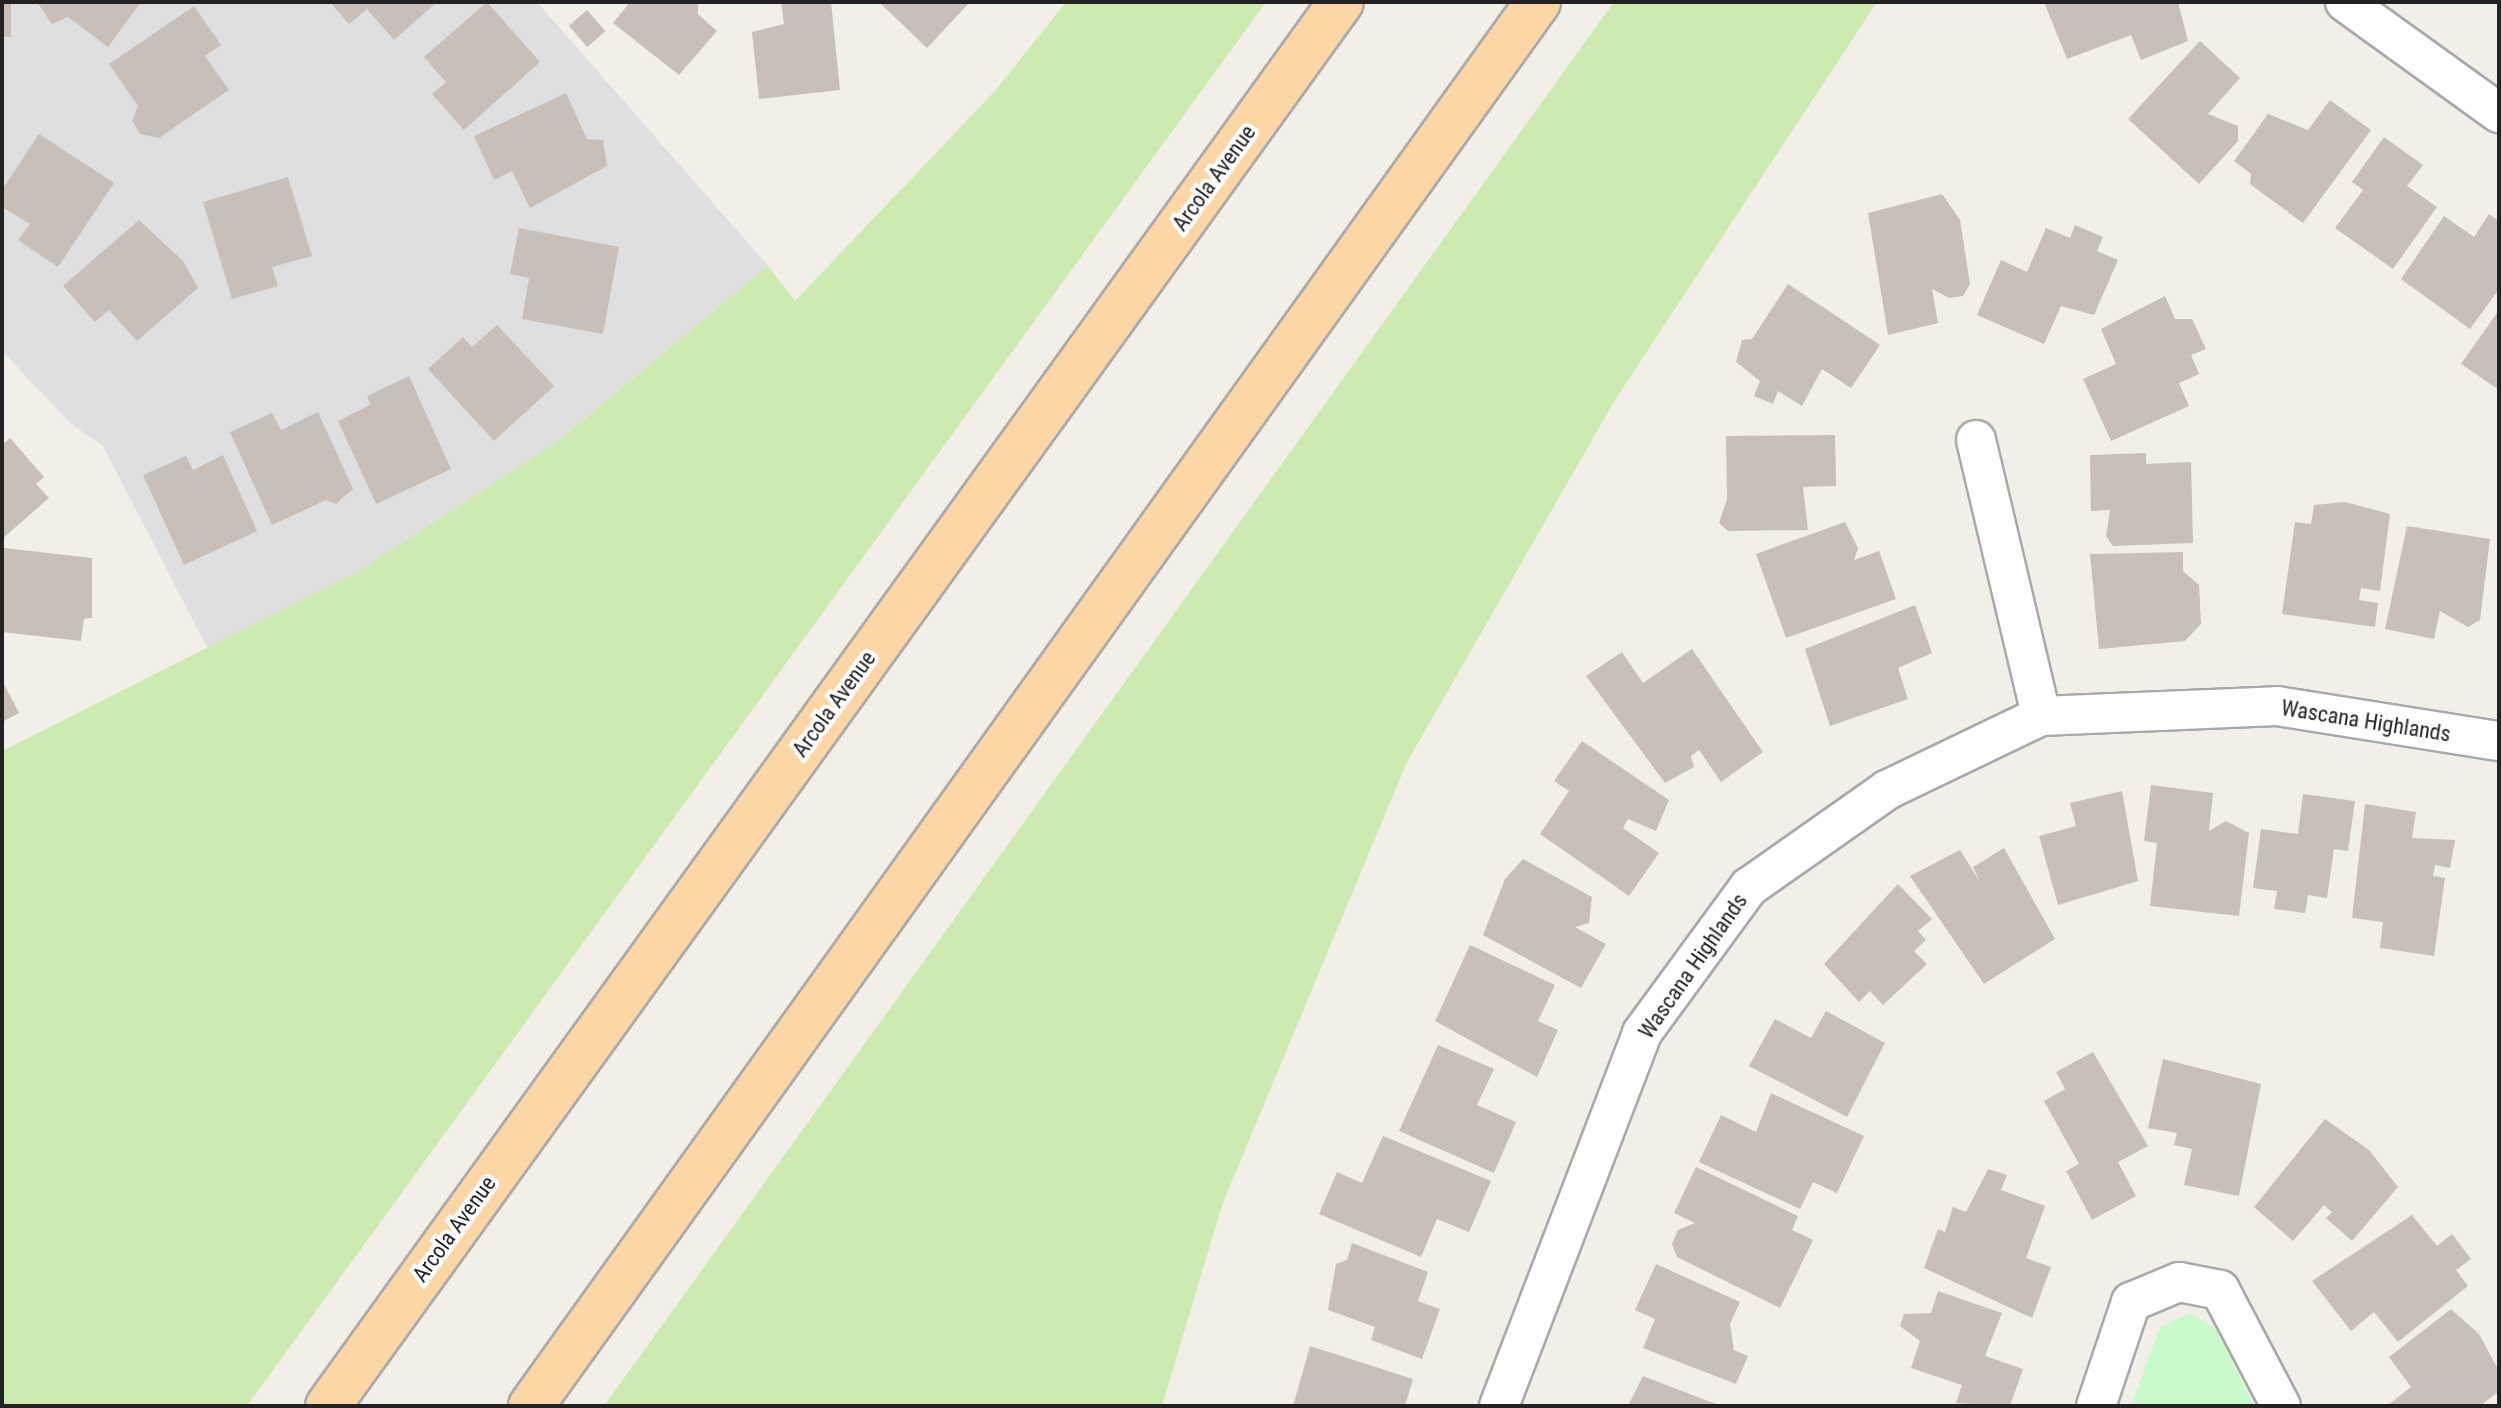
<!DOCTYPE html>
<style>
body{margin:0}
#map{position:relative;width:2501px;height:1408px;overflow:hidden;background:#f2efe9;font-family:"Roboto Condensed",sans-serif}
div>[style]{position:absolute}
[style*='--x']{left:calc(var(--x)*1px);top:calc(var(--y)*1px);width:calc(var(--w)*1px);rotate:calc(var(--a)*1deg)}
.residential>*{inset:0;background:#e0dfdf}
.grass>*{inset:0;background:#cdebb0}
.park>*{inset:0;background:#c8facc}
.building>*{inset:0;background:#c7bfb8;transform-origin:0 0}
.roads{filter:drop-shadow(2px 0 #a9a9a9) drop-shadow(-2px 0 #a9a9a9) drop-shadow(0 2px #a9a9a9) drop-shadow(0 -2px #a9a9a9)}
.street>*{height:38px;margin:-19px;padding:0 19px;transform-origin:19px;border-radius:19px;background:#fff}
.primary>*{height:44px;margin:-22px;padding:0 22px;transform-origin:22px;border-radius:22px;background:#fcd6a4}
span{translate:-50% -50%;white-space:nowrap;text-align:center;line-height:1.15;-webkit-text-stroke:8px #fff;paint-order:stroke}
.street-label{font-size:22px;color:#222}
.frame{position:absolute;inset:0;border:4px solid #222;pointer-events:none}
</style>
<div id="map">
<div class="residential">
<div style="clip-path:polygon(2px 2px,537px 2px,768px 266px,557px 442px,356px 573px,209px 651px,103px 446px,70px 423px,2px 351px)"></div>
</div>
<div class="grass">
<div style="clip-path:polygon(1066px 2px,1266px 2px,247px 1406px,2px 1406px,2px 751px,356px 573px,557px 442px,768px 266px,795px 301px,994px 92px)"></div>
<div style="clip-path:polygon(1614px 2px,1877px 2px,1615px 400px,1407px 762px,1222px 1205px,1162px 1406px,604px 1406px)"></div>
</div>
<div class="park">
<div style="clip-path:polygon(2190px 1313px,2215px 1328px,2254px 1406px,2131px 1406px,2160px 1327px)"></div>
</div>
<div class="building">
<div style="left:2px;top:2px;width:9px;height:35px"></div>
<div style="clip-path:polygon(37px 2px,141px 2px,108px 47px,68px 17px,52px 24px)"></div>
<div style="clip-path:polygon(330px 2px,437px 2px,394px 40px,367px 9px,349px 24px)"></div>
<div style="clip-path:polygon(487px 2px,540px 62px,464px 130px,432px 94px,446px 82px,424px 57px)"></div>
<div style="clip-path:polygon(630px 2px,698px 2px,698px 14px,717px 31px,679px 75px,613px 23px)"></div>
<div style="clip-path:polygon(781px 2px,831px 2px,840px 90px,759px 99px,752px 32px,784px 24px)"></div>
<div style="clip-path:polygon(879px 2px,970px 2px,927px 48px)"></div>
<div style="clip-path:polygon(2044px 2px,2178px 2px,2188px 41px,2141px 60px,2131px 35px,2067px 59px)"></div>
<div style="clip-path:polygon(194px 6px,221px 45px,205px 56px,229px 90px,159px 138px,140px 134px,132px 121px,138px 106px,109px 64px)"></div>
<div style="left:587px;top:10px;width:28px;height:24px;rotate:49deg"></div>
<div style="clip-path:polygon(2200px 41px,2240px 78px,2208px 114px,2238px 126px,2238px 141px,2199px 184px,2128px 119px)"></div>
<div style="clip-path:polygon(566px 93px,587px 139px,603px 140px,607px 166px,530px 208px,512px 171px,494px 180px,474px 136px)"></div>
<div style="clip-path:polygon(2330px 100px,2371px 130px,2303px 223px,2250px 184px,2251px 174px,2234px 161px,2268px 114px,2308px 130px)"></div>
<div style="clip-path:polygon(39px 134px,114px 183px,58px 267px,18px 240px,30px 224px,2px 207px,2px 190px)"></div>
<div style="clip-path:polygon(2384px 137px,2423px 165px,2407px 186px,2437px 207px,2393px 269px,2335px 228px,2363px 190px,2352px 182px)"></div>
<div style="clip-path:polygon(288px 177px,312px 256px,272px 267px,278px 286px,232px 299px,203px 202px)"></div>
<div style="clip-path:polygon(1942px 194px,1960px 220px,1970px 284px,1963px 296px,1949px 298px,1932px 289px,1938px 323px,1888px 335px,1868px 213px)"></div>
<div style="clip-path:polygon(2489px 214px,2499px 221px,2499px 289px,2470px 329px,2401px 279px,2444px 216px,2474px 237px)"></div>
<div style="clip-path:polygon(139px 220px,183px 261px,198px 288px,137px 341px,109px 310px,95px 322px,63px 286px)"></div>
<div style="clip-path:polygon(2075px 225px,2103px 237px,2097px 251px,2118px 260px,2094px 315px,2061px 306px,2044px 344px,1977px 315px,2001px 260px,2027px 272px,2046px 228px,2070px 238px)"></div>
<div style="clip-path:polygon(519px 228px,619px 247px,603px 334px,522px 319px,529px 278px,510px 274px)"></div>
<div style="clip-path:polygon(1788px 284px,1880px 345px,1851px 388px,1822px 369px,1802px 406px,1778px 391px,1773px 404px,1754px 396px,1760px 381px,1736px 362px,1742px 340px,1752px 339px)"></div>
<div style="clip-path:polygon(2165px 296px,2175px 319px,2192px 319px,2206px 349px,2191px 355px,2199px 374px,2179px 383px,2189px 406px,2111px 441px,2083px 379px,2116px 364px,2101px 329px)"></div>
<div style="clip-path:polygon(2499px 310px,2499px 390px,2461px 364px)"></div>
<div style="clip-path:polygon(497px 325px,554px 386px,494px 441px,428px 369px,463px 337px,472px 347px)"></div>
<div style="clip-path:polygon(409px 376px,451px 469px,376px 504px,338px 421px,370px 405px,367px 396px)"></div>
<div style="clip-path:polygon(318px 412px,353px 489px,336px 504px,326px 500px,272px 525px,230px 432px,272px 413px,281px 430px)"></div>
<div style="clip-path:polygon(1835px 435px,1836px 486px,1803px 487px,1808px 530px,1728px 531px,1719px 523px,1727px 499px,1726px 436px)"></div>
<div style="clip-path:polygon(10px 438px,44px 477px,36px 484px,49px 498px,2px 539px,2px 445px)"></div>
<div style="clip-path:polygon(2146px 453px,2146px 464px,2191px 462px,2193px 543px,2113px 546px,2106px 536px,2110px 510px,2091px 511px,2090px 455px)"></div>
<div style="clip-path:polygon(223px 455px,257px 531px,184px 565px,143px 475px,186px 456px,193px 470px)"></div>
<div style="clip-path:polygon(2345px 502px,2390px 514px,2380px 591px,2361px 588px,2359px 600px,2378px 603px,2375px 627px,2282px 614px,2295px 522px,2311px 524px,2314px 505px)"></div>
<div style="clip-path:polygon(1845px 522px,1858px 548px,1854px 560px,1879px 551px,1896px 599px,1786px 638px,1756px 554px)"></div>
<div style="clip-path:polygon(2407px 526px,2490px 539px,2480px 620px,2468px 627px,2440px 611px,2434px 639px,2385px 629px)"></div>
<div style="clip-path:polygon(4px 548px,92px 558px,92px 618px,84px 619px,81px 641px,2px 632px)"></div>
<div style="clip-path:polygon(2183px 552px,2183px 571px,2199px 585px,2201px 624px,2185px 641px,2099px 649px,2090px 554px)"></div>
<div style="clip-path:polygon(1915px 605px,1932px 653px,1898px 668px,1908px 699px,1830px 726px,1805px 649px)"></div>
<div style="clip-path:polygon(1692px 649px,1763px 752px,1721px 782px,1699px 750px,1691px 756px,1694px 767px,1665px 783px,1586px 676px,1622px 652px,1643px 683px)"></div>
<div style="clip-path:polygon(2px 680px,19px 713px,2px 722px)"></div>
<div style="clip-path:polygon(1582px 741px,1669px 800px,1656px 831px,1628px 819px,1623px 828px,1659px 853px,1629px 896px,1540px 834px,1569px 791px,1554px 781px)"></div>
<div style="clip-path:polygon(2151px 785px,2213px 793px,2209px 831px,2226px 821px,2249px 833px,2239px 916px,2150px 906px,2157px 843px,2144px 841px)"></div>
<div style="clip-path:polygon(2122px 791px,2138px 881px,2058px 905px,2039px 836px,2076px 826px,2070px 803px)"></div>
<div style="clip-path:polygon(2303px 794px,2355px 801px,2348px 851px,2334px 849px,2327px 898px,2308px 895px,2305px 913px,2274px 909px,2277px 891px,2253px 888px,2261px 829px,2298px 834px)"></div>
<div style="clip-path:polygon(2365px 804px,2416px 812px,2412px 838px,2455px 840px,2450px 868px,2435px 865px,2433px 876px,2445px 878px,2434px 956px,2380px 948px,2383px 922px,2352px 918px)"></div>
<div style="clip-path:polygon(2004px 848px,2055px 939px,1984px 984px,1910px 876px,1960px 850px,1980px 882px,1973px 867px)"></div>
<div style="clip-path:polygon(1523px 859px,1592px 897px,1589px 923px,1575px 927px,1606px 944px,1581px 988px,1483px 935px,1505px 879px)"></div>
<div style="clip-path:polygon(1898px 884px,1932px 919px,1918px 931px,1926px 940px,1914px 951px,1927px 964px,1883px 1005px,1870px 991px,1859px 1002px,1824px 964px)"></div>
<div style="clip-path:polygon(1470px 945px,1555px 985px,1538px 1021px,1558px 1030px,1537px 1077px,1435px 1021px)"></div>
<div style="clip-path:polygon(1826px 1011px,1885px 1043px,1847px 1117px,1749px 1066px,1775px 1019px,1811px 1038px)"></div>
<div style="clip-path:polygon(1438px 1045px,1494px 1069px,1477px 1105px,1516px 1122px,1494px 1173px,1399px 1131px)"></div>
<div style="clip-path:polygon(2093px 1052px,2148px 1146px,2118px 1162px,2136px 1196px,2092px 1220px,2066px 1171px,2079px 1164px,2044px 1101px,2065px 1089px,2056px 1072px)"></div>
<div style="clip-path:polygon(2163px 1059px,2261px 1084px,2239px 1196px,2184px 1185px,2192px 1149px,2174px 1145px,2177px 1133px,2148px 1128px)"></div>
<div style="clip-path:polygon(1771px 1093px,1864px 1136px,1837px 1193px,1813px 1182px,1800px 1209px,1699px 1162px,1721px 1115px,1756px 1132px)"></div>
<div style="clip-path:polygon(2325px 1119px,2369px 1150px,2398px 1187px,2352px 1241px,2326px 1218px,2332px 1212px,2324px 1205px,2293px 1241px,2254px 1207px)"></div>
<div style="clip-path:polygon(1383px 1136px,1491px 1181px,1469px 1232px,1437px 1219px,1421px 1257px,1319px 1214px,1337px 1172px,1362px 1183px)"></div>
<div style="clip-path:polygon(1696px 1167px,1798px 1216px,1792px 1230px,1813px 1240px,1780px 1308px,1677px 1257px,1672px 1244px,1678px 1230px,1695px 1223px,1674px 1213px)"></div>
<div style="clip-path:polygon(1988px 1169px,2007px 1175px,2001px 1190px,2045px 1206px,2026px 1258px,2051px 1267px,2032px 1318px,1924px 1268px,1938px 1229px,1945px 1232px,1953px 1207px,1966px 1212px)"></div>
<div style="clip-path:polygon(2412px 1215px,2437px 1246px,2452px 1234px,2471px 1259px,2456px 1270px,2468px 1286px,2398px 1342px,2374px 1312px,2351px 1331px,2312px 1281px)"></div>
<div style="clip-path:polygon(1352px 1243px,1428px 1272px,1418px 1301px,1440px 1309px,1422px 1359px,1371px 1340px,1375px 1327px,1328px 1310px,1336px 1264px,1347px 1260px)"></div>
<div style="clip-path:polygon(1656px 1264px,1740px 1302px,1730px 1324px,1734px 1350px,1748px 1356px,1736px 1384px,1643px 1348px,1655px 1319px,1635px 1310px)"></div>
<div style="clip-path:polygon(1938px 1291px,2002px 1313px,1985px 1356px,2023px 1369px,2010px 1406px,1956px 1403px,1962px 1385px,1911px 1368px,1920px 1341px,1900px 1326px,1904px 1314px,1931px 1313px)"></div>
<div style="clip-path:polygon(2451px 1309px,2479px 1334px,2499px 1371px,2499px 1391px,2480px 1406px,2387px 1406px,2411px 1387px,2389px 1357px)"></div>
<div style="clip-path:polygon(1310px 1346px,1413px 1379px,1405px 1406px,1293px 1406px)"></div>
<div style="clip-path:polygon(1643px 1376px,1721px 1406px,1628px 1406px)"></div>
</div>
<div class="roads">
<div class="street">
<div style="--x:2345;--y:2;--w:190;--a:35.8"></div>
<div style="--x:1976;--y:440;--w:284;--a:76.7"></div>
<div style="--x:1499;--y:1406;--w:399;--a:-69"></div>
<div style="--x:1642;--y:1033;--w:181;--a:-53.8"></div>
<div style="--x:1749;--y:887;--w:169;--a:-35.1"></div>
<div style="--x:1887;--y:790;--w:171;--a:-25.7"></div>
<div style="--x:2041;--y:716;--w:236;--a:-2.4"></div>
<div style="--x:2277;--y:706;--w:225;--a:9"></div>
<div style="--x:2096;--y:1406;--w:110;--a:-71.4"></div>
<div style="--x:2131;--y:1302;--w:52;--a:-22.6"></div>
<div style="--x:2179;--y:1282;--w:42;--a:11"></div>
<div style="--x:2220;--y:1290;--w:131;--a:62.3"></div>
</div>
<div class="primary">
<div style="--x:328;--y:1406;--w:1731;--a:-54.19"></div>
<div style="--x:531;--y:1406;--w:1728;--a:-54.35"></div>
</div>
</div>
<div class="street-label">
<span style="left:1214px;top:178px;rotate:-54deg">Arcola Avenue</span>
<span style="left:834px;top:704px;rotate:-54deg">Arcola Avenue</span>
<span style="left:2366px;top:721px;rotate:9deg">Wascana Highlands</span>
<span style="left:1693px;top:966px;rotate:-55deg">Wascana Highlands</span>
<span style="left:454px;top:1229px;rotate:-54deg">Arcola Avenue</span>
</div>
<div class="frame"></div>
</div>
